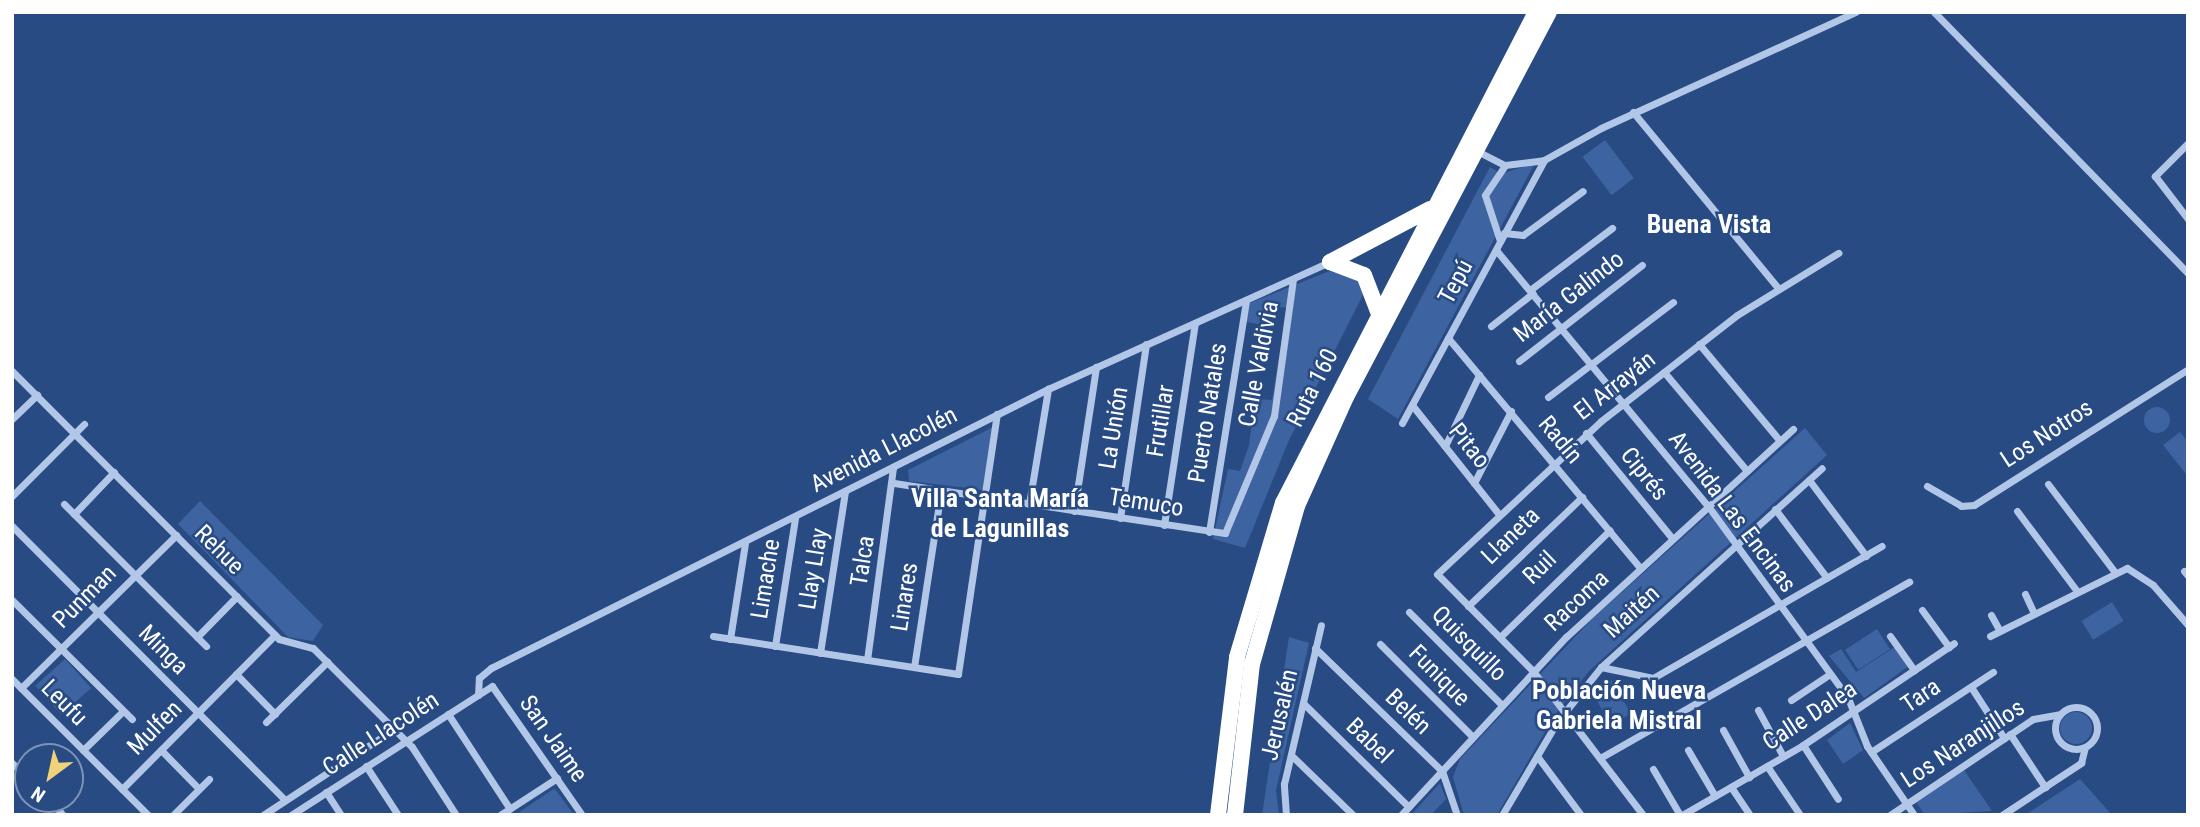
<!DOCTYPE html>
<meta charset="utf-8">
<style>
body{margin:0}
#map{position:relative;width:2200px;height:827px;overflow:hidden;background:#284b84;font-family:"Roboto Condensed",sans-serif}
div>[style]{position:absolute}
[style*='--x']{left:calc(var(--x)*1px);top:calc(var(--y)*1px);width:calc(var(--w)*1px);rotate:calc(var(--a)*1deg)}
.green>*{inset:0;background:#3d64a0;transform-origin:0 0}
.round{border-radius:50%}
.minor>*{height:7px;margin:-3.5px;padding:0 3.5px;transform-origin:3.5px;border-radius:3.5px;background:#b2c7e7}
.minor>.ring{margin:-3.5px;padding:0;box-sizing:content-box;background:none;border:7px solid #b2c7e7;border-radius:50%}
.motorway>*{height:16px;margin:-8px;padding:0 8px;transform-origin:8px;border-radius:8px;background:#fff}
span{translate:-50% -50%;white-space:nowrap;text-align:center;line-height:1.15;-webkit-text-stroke:5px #284b84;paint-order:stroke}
.street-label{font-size:24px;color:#fff}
.neighbourhood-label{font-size:26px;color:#fff;font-weight:700}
.frame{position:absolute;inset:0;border:14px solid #fff;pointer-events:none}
.north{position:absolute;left:14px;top:743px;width:70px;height:70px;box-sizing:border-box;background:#284b84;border:2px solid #7e93b5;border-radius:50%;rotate:213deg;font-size:19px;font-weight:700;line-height:28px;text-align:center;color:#fff}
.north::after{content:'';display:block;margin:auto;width:24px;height:32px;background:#efd378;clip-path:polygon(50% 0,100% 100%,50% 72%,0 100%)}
</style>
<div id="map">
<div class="green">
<div style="left:1605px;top:140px;width:48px;height:28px;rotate:53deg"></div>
<div style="clip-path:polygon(1535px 163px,1398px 419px,1368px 399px,1490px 167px,1501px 174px)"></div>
<div style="clip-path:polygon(1337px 268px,1354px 275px,1364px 287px,1362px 297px,1289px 440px,1245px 548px,1213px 539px,1228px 469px,1240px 471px,1249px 445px,1255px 399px,1272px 400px,1287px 308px,1267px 305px,1263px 325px,1246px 322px,1250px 303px)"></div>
<div class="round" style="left:2144px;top:407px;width:26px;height:26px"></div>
<div style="clip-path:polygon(993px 427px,984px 490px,909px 481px,908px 470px)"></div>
<div style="clip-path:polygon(1805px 428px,1827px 455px,1589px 671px,1554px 716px,1497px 815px,1464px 815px,1453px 777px,1460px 759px,1592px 619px)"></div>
<div style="clip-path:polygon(2180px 432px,2188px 442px,2186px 474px,2163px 445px)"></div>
<div style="clip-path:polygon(200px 501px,323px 625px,313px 641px,288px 637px,178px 524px)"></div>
<div style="left:2112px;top:602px;width:22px;height:36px;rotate:58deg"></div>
<div style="left:1877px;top:629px;width:24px;height:38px;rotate:57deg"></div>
<div style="clip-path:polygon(1289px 637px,1309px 643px,1276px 790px,1279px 815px,1262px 815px)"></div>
<div style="clip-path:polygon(1895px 647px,1909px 666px,1864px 698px,1829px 656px,1841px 649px,1856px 672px)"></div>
<div style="left:65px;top:659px;width:39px;height:40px;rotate:48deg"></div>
<div style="left:1611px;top:680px;width:39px;height:23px;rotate:59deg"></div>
<div class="round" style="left:2060px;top:712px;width:32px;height:32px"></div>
<div style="clip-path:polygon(1850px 723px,1863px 750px,1843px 764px,1827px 740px)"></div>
<div style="clip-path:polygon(1964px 770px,1992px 811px,1925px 815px,1916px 802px)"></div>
<div style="clip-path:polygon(2080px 779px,2112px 815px,2025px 815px)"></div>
<div style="clip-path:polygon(1440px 783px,1446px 799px,1431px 815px,1411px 815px)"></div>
<div style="clip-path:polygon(555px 789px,574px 815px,515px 815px,552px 790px)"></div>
</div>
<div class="minor">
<div style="--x:1934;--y:12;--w:364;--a:45.8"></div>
<div style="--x:1633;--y:112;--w:229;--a:50.5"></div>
<div style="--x:2188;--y:143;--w:47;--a:135"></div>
<div style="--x:2155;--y:176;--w:54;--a:52.5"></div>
<div style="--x:1477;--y:151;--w:31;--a:27"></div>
<div style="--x:1504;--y:233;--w:19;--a:6"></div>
<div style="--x:1523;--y:235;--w:74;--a:-36.3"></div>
<div style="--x:1500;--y:241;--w:48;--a:-108.1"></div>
<div style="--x:1485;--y:195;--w:36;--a:-56"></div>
<div style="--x:1505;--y:165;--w:39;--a:-7"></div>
<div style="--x:1544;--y:160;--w:65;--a:-29.3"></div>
<div style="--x:1601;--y:128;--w:280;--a:-24.5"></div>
<div style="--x:1496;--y:250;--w:332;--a:50.4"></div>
<div style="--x:1708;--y:506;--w:238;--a:53.9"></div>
<div style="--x:1848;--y:698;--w:52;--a:68.4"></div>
<div style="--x:1867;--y:746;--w:83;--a:55.7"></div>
<div style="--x:1530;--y:290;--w:103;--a:-37.1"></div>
<div style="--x:1491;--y:326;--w:53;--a:-38.2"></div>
<div style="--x:1448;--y:338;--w:300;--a:50.1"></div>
<div style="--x:1699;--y:344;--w:126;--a:50.1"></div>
<div style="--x:1519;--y:361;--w:156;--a:-38"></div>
<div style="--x:12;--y:371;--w:378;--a:45.1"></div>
<div style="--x:279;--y:639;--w:35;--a:15"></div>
<div style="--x:313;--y:648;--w:140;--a:45"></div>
<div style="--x:412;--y:747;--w:81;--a:57.1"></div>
<div style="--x:1664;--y:372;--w:129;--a:50"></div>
<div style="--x:1548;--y:397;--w:157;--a:-37.2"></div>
<div style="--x:1412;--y:405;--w:137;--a:51.5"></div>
<div style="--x:12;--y:419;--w:35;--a:-44"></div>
<div style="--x:1402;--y:423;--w:299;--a:-61.6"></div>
<div style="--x:1586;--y:433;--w:136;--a:50.7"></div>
<div style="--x:1445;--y:446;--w:79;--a:-64.4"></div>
<div style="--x:1809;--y:480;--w:95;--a:53.1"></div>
<div style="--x:894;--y:483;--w:335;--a:8.6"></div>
<div style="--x:1225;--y:533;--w:127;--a:-67.3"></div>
<div style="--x:1274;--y:416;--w:138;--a:-82.1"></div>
<div style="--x:1474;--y:483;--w:81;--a:-62.8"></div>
<div style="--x:2048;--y:484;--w:109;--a:52.8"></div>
<div style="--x:1927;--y:486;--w:39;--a:30"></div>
<div style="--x:1961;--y:506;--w:13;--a:-4"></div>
<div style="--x:1974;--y:505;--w:254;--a:-32.4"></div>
<div style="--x:12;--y:496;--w:102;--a:-45"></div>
<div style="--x:64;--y:504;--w:201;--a:45"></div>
<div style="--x:1029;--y:504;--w:117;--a:-80.6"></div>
<div style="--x:1775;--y:509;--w:86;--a:53"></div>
<div style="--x:1074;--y:511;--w:146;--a:-81.3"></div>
<div style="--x:2017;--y:511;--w:99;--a:53.2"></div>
<div style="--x:74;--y:514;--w:58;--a:-46.4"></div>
<div style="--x:1120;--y:518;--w:176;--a:-81.5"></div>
<div style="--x:1164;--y:525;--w:204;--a:-81.3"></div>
<div style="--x:12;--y:526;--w:387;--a:45.1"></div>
<div style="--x:1209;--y:532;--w:235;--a:-80.9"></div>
<div style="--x:2184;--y:571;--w:6;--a:51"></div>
<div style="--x:2025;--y:594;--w:21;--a:65"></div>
<div style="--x:12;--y:600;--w:169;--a:44.8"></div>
<div style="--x:1468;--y:606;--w:158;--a:-43.7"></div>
<div style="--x:1922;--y:610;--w:46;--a:53.9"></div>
<div style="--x:1409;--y:612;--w:130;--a:45"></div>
<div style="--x:1991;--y:615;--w:18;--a:61"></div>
<div style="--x:713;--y:636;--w:248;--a:8.8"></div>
<div style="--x:958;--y:674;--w:263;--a:-81.5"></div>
<div style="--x:1890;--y:636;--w:42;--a:54.8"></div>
<div style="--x:1990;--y:636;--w:153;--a:-26.4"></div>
<div style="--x:2127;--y:568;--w:31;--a:33"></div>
<div style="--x:2153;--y:585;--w:53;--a:48.8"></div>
<div style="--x:197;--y:637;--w:57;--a:-45.7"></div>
<div style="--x:1500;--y:637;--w:153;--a:-44.2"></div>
<div style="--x:730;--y:639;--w:97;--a:-81.1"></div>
<div style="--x:1380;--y:644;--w:130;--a:45"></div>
<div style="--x:775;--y:646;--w:130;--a:-81.1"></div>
<div style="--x:1315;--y:648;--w:177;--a:44.1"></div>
<div style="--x:1442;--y:771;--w:46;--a:71.2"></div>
<div style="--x:820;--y:653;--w:164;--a:-81.2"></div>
<div style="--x:867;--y:660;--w:195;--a:-82.3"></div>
<div style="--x:914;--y:667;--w:178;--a:-81.3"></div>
<div style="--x:1601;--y:667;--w:53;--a:11.9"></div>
<div style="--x:1653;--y:678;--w:264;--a:-30"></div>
<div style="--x:236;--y:674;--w:56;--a:45.7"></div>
<div style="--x:12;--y:679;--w:192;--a:45"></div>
<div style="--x:1971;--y:687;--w:61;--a:57.1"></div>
<div style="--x:21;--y:688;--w:218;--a:-44.6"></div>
<div style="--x:478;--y:695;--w:17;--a:-87"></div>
<div style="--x:479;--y:678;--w:16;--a:-40"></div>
<div style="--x:491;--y:668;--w:623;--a:-26.61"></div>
<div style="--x:1048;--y:389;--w:308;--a:-24.3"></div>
<div style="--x:1791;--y:700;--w:47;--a:-33.7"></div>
<div style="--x:1303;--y:703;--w:148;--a:44.5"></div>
<div class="ring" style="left:2055px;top:707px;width:35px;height:35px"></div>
<div style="--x:1758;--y:710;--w:52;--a:61.5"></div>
<div style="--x:448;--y:714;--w:113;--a:56.9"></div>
<div style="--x:266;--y:722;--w:86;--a:-44.5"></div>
<div style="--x:1723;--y:730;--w:54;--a:61"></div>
<div style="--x:2010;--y:734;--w:64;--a:56.6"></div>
<div style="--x:1803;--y:745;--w:64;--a:57.1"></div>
<div style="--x:83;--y:750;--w:56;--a:-44.3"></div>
<div style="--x:161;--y:750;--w:54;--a:45.7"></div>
<div style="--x:1688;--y:750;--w:53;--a:59.6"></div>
<div style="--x:1871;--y:752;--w:146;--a:-33.3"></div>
<div style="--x:1291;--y:755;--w:86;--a:44.1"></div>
<div style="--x:1537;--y:756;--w:74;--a:53.3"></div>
<div style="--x:1600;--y:758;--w:356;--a:-29.7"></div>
<div style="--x:12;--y:763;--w:23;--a:45"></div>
<div style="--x:366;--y:766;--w:59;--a:56.9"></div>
<div style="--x:1767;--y:766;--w:59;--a:56"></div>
<div style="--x:1653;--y:769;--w:53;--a:59.6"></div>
<div style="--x:1731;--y:787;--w:34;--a:56"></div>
<div style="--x:122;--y:789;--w:217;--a:-45.2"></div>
<div style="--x:326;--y:792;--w:27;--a:57"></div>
<div style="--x:48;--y:799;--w:22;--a:47"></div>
<div style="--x:173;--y:815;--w:51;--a:-45"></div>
<div style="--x:263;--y:815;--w:157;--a:-33.3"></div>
<div style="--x:291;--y:815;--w:239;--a:-32.7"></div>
<div style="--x:492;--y:686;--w:157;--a:55.1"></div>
<div style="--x:500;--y:815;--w:68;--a:-33"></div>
<div style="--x:1286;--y:815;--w:31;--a:-94"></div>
<div style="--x:1284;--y:784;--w:163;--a:-76.9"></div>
<div style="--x:1401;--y:815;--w:243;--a:-47.2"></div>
<div style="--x:1566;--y:637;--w:308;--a:-42.5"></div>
<div style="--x:1502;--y:815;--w:108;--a:-59.4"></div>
<div style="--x:1557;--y:722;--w:70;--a:-51.3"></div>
<div style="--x:1601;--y:667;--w:297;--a:-42"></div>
<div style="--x:1643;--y:815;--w:181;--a:-127.4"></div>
<div style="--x:1533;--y:671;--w:136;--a:-134.7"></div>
<div style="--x:1437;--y:574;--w:224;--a:-43"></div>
<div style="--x:1601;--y:421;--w:172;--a:-37.9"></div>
<div style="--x:1737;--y:315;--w:119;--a:-31.5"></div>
<div style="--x:1682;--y:815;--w:140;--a:-30"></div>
<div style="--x:1803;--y:745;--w:182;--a:-34"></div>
<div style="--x:1890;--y:815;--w:172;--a:-33.9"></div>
<div style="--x:2033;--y:719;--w:27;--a:-10"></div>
<div style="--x:2002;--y:815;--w:95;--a:-33.4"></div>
<div style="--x:2081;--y:763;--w:16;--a:-76"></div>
</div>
<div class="motorway">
<div style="--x:1330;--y:262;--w:113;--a:-27.9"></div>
<div style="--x:1330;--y:262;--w:36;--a:21"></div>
<div style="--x:1364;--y:275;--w:39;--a:69"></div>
<div style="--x:1218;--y:815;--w:159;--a:-83.1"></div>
<div style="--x:1237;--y:657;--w:161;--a:-73.4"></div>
<div style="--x:1283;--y:503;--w:552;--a:-62.74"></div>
<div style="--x:1235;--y:815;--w:152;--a:-83.6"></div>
<div style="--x:1252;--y:664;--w:164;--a:-74.1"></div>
<div style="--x:1297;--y:506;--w:120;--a:-65.8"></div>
<div style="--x:1346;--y:397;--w:435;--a:-62.2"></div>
</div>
<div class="street-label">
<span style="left:1456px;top:282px;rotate:-62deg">Tepú</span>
<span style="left:1569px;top:297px;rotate:-38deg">María Galindo</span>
<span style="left:1259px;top:364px;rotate:-79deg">Calle Valdivia</span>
<span style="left:1615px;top:386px;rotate:-38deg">El Arrayán</span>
<span style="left:1313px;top:388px;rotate:-63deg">Ruta 160</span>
<span style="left:1208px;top:413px;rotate:-81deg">Puerto Natales</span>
<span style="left:1161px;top:421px;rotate:-81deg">Frutillar</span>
<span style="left:1114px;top:428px;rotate:-81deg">La Unión</span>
<span style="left:2047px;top:434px;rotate:-33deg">Los Notros</span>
<span style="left:1560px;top:440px;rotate:50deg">Radín</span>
<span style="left:1469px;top:446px;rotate:51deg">Pitao</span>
<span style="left:884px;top:450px;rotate:-27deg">Avenida Llacolén</span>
<span style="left:1644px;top:474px;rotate:51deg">Ciprés</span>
<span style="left:1146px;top:503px;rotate:9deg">Temuco</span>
<span style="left:1732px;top:512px;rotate:53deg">Avenida Las Encinas</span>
<span style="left:1511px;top:536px;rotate:-44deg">Llaneta</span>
<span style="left:219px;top:550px;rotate:45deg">Rehue</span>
<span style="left:863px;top:561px;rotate:-81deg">Talca</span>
<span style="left:1540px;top:568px;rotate:-44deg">Ruil</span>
<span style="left:814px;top:569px;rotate:-81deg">Llay Llay</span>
<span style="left:766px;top:579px;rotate:-81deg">Limache</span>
<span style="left:85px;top:597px;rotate:-45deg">Punman</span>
<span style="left:905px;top:597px;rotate:-81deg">Linares</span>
<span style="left:1577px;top:601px;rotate:-43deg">Racoma</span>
<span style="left:1632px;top:612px;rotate:-42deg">Maitén</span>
<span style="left:1469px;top:644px;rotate:45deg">Quisquillo</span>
<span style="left:163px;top:650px;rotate:45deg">Minga</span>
<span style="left:1439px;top:676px;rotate:45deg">Funique</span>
<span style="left:1921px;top:696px;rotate:-34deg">Tara</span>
<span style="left:64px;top:703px;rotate:45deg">Leufu</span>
<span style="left:1408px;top:712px;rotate:44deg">Belén</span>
<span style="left:1280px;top:715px;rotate:-77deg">Jerusalén</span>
<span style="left:1810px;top:716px;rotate:-33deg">Calle Dalea</span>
<span style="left:155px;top:728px;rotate:-45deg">Mulfen</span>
<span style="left:381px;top:734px;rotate:-33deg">Calle Llacolén</span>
<span style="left:553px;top:739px;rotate:55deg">San Jaime</span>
<span style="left:1369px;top:741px;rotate:44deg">Babel</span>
<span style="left:1963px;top:744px;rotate:-33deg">Los Naranjillos</span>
</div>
<div class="neighbourhood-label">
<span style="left:1709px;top:225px">Buena Vista</span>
<span style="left:1000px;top:514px">Villa Santa María<br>de Lagunillas</span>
<span style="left:1619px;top:706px">Población Nueva<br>Gabriela Mistral</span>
</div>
<div class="frame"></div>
<div class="north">N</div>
</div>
